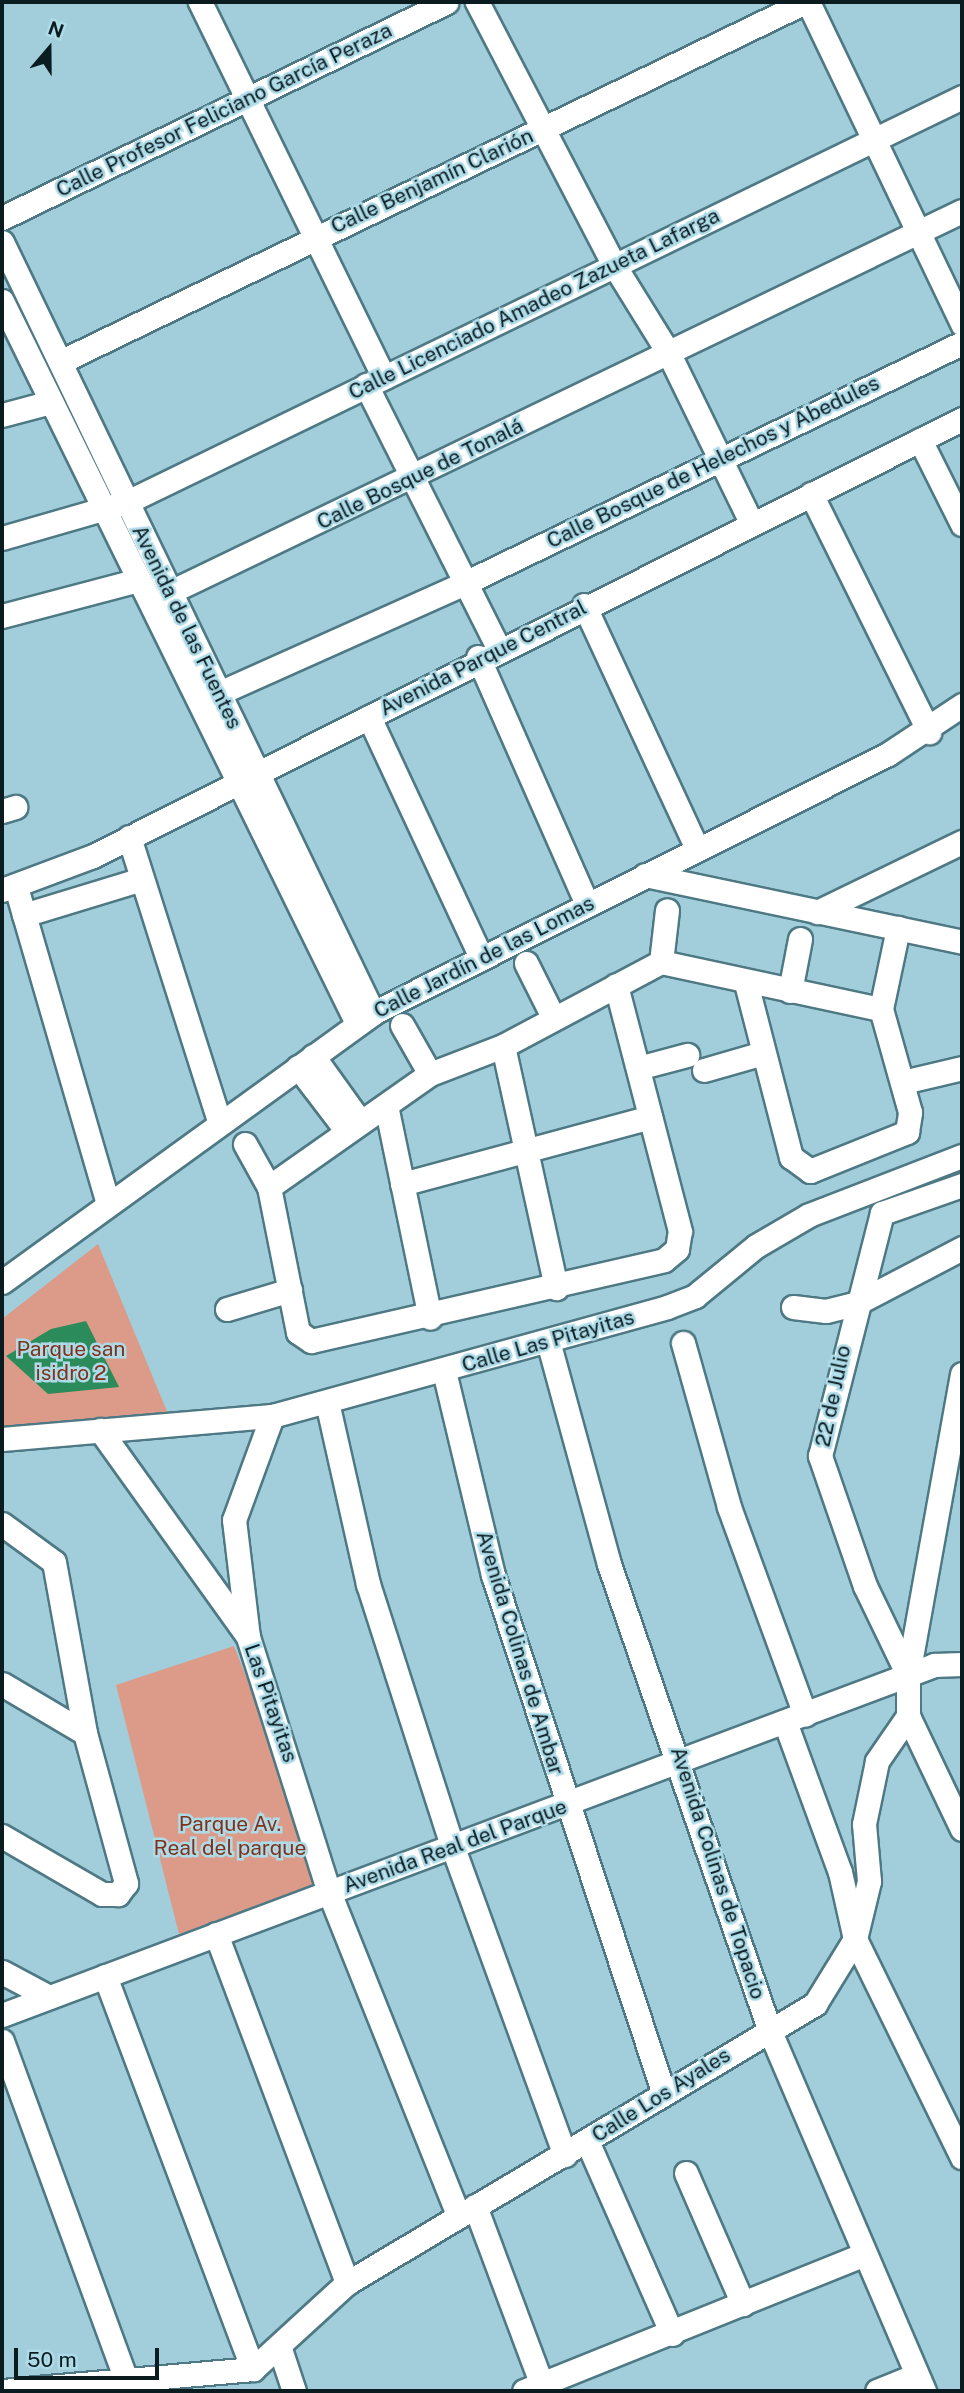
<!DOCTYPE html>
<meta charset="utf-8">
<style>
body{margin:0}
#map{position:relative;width:964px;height:2393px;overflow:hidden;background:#a1ceda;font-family:"Public Sans",sans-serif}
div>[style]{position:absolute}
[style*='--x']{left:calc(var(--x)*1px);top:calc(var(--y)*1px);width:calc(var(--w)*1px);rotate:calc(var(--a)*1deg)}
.green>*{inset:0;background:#dc9b89}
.water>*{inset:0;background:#2c8b5a}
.roads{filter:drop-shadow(2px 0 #4e7984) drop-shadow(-2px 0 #4e7984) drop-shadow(0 2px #4e7984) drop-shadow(0 -2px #4e7984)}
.minor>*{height:23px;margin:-11.5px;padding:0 11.5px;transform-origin:11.5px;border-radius:11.5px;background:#fff}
span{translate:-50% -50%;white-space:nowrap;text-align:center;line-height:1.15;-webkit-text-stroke:5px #aedbe8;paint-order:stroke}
.street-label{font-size:21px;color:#0b1c21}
.park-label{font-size:21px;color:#813119}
.frame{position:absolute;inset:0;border:4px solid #0b1c21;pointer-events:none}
.north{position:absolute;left:14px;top:14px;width:70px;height:70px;-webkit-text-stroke:5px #aedbe8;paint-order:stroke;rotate:20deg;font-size:19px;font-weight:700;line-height:28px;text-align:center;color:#0b1c21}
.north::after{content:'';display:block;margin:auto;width:24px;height:32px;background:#0b1c21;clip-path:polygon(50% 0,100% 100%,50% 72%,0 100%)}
.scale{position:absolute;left:14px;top:2348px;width:145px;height:32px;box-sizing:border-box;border:4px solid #0b1c21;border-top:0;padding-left:9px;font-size:21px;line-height:24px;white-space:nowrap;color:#0b1c21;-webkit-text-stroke:5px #aedbe8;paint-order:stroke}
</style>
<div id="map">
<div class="green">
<div style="clip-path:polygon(98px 1244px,173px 1426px,2px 1432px,2px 1319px)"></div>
<div style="clip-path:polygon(234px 1646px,328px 1884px,179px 1934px,116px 1685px)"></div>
</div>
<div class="water">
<div style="clip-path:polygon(86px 1321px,119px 1387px,48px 1394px,6px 1356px,51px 1329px)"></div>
</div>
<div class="roads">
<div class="minor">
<div style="--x:200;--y:2;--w:418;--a:63.9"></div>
<div style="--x:477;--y:2;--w:297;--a:62.5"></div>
<div style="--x:614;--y:265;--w:102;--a:58.2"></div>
<div style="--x:668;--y:352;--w:191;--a:64"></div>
<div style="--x:808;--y:2;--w:357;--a:64.4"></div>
<div style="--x:2;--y:218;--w:494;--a:-25.9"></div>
<div style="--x:2;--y:242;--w:856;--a:64.3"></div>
<div style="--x:2;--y:301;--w:805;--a:63.82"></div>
<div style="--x:60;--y:362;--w:827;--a:-25.79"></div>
<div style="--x:366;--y:385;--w:294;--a:63.3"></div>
<div style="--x:2;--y:415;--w:51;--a:-14.9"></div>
<div style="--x:920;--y:440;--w:94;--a:63.4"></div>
<div style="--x:811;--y:494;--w:266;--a:63.6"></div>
<div style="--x:2;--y:538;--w:130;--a:-16.1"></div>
<div style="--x:127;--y:502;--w:928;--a:-25.87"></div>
<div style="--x:170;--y:592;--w:879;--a:-25.69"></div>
<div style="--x:584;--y:605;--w:268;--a:65.1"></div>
<div style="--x:2;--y:616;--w:141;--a:-14.8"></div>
<div style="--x:478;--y:657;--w:270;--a:66.2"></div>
<div style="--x:219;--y:693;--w:269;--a:-24.1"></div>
<div style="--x:465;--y:583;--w:552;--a:-25.78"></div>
<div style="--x:369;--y:717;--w:265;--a:65"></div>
<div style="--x:2;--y:811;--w:14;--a:-17"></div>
<div style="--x:129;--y:837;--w:298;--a:72.4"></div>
<div style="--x:645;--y:875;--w:324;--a:11.9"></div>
<div style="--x:16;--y:887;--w:327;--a:73.8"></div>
<div style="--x:2;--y:890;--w:97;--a:-20.5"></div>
<div style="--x:93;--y:856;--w:973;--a:-26.7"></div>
<div style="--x:817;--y:912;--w:161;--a:-25.8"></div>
<div style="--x:24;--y:915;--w:123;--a:-17"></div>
<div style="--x:661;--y:962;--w:52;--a:-83.4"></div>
<div style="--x:526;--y:963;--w:58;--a:63.4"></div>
<div style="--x:746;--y:983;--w:180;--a:75.5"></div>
<div style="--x:791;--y:1157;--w:24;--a:36"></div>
<div style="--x:810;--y:1171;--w:105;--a:-21.9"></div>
<div style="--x:907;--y:1132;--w:20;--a:-81"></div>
<div style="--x:910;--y:1112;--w:107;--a:-105.7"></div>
<div style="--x:881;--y:1009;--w:83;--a:-78.1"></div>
<div style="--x:790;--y:991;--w:53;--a:-79.1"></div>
<div style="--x:402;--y:1025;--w:56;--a:60.3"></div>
<div style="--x:503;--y:1046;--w:248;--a:77.6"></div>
<div style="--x:313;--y:1056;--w:79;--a:54.3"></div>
<div style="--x:298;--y:1067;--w:79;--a:52.7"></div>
<div style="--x:638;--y:1068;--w:51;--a:-14.9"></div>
<div style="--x:704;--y:1070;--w:61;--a:-16.1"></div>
<div style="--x:903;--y:1082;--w:61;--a:-13.3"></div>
<div style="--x:387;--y:1110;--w:212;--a:78.3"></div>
<div style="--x:245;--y:1144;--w:49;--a:60.8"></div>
<div style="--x:269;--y:1187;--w:148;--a:78.7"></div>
<div style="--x:298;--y:1332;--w:16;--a:35"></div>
<div style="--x:311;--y:1341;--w:362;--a:-12.9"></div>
<div style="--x:664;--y:1260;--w:17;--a:-40"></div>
<div style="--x:677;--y:1249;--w:18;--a:-81"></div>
<div style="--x:680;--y:1231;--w:254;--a:-104.6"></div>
<div style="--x:402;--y:1184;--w:257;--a:-15.1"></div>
<div style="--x:269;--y:1187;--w:197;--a:-35.1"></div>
<div style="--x:430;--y:1074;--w:78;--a:-21"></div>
<div style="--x:503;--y:1046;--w:179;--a:-28"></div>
<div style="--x:661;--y:962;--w:225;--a:12.1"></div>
<div style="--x:2;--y:1282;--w:458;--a:-35.9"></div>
<div style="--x:373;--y:1013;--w:576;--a:-26.7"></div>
<div style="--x:888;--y:754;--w:89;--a:-33.5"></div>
<div style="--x:793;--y:1307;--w:33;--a:7"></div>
<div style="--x:826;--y:1311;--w:32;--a:-14"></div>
<div style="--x:857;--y:1303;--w:119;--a:-27.6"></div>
<div style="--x:227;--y:1309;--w:66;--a:-16.8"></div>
<div style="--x:548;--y:1341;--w:231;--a:74.7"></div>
<div style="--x:609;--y:1564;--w:492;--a:71"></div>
<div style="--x:769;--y:2029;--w:394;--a:66.8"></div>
<div style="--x:683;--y:1343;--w:170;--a:74.3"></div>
<div style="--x:729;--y:1507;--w:221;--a:69.9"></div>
<div style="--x:444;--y:1371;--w:210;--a:76.5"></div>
<div style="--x:493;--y:1575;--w:543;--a:71.77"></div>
<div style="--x:962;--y:1374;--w:306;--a:100.2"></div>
<div style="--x:908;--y:1675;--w:41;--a:90"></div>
<div style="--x:908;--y:1716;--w:125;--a:64.5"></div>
<div style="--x:327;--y:1402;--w:187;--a:77.3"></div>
<div style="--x:368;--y:1584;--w:274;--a:72.2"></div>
<div style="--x:452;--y:1845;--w:330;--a:70"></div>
<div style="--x:100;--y:1430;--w:254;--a:54.4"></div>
<div style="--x:248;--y:1637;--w:268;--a:72.4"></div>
<div style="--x:329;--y:1892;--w:348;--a:68.2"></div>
<div style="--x:2;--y:1439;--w:271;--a:-4.9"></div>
<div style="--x:272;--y:1416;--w:410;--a:-15.4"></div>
<div style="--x:667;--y:1307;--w:30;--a:-21"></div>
<div style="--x:695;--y:1296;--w:79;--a:-39.3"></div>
<div style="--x:756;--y:1246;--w:61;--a:-30.3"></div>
<div style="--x:809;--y:1215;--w:164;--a:-21.1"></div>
<div style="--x:2;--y:1524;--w:64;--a:36.2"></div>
<div style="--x:54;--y:1562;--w:174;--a:79.7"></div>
<div style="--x:85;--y:1733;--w:156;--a:74.7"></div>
<div style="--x:126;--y:1883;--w:14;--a:126"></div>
<div style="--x:118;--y:1894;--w:16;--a:180"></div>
<div style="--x:102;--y:1894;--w:116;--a:-149.9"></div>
<div style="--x:248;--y:1637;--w:118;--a:-96.8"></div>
<div style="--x:234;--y:1520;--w:111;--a:-69.9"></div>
<div style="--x:908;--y:1675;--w:99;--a:-115.8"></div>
<div style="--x:865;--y:1586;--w:138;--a:-109.1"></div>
<div style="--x:820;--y:1456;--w:251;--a:-75.7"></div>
<div style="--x:882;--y:1213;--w:85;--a:-19.3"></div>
<div style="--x:2;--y:1684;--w:96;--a:30.6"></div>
<div style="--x:785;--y:1722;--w:160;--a:69.9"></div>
<div style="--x:840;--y:1872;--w:69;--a:77.4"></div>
<div style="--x:855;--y:1939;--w:243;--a:63.9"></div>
<div style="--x:216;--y:1934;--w:373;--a:69.4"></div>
<div style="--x:2;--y:1972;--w:53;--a:28"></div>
<div style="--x:105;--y:1976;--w:420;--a:69.4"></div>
<div style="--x:2;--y:2015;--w:996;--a:-20.58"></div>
<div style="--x:934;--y:1665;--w:28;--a:-2"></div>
<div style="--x:2;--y:2041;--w:363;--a:69.9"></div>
<div style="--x:587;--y:2141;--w:211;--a:66.2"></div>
<div style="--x:686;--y:2173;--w:143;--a:66.5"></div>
<div style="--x:475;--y:2206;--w:197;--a:69.5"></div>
<div style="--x:280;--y:2349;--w:44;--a:71.6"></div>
<div style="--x:2;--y:2391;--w:252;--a:-5"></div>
<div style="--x:253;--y:2369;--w:127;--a:-42.5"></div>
<div style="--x:347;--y:2283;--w:545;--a:-30.8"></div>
<div style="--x:815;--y:2004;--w:76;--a:-58.4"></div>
<div style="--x:855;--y:1939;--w:60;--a:-76.4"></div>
<div style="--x:869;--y:1881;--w:57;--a:-95"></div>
<div style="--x:864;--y:1824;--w:64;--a:-78.3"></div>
<div style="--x:877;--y:1761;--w:55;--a:-55.4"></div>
<div style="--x:524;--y:2391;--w:364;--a:-21.9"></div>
<div style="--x:877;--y:2391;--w:42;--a:-22.3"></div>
</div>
</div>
<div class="street-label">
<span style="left:224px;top:110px;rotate:-26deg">Calle Profesor Feliciano García Peraza</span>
<span style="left:432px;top:181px;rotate:-25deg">Calle Benjamín Clarión</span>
<span style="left:534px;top:304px;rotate:-26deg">Calle Licenciado Amadeo Zazueta Lafarga</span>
<span style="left:713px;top:462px;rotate:-26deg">Calle Bosque de Helechos y Abedules</span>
<span style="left:420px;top:474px;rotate:-26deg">Calle Bosque de Tonalá</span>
<span style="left:187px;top:627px;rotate:64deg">Avenida de las Fuentes</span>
<span style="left:483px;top:658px;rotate:-27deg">Avenida Parque Central</span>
<span style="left:484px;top:957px;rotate:-27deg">Calle Jardín de las Lomas</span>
<span style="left:548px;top:1341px;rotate:-16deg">Calle Las Pitayitas</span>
<span style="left:833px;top:1396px;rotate:-78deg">22 de Julio</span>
<span style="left:520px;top:1653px;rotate:73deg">Avenida Colinas de Ambar</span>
<span style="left:271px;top:1703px;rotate:71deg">Las Pitayitas</span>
<span style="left:455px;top:1846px;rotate:-20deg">Avenida Real del Parque</span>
<span style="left:718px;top:1873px;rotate:72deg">Avenida Colinas de Topacio</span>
<span style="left:661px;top:2095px;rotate:-32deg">Calle Los Ayales</span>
</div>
<div class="park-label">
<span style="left:71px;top:1361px">Parque san<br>isidro 2</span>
<span style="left:230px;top:1836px">Parque Av.<br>Real del parque</span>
</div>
<div class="frame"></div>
<div class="north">N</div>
<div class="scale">50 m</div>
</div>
